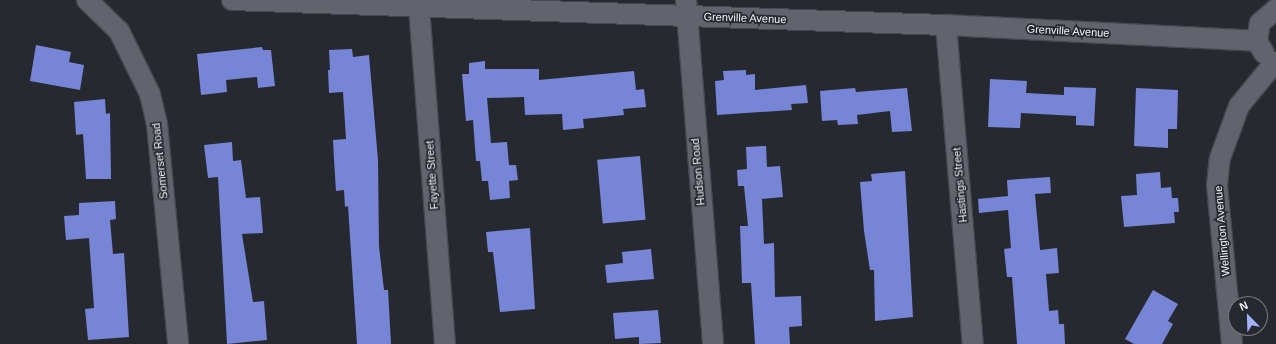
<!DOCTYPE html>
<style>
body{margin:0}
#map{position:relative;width:1276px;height:344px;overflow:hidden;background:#272931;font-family:Helvetica,sans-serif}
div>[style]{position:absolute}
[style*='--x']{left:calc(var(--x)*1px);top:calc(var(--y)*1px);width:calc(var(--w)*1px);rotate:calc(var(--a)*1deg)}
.building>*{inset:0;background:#7785d7;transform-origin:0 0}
.roads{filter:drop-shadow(1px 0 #46474f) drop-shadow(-1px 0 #46474f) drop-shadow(0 1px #46474f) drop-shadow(0 -1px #46474f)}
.minor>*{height:20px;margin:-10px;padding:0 10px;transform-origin:10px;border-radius:10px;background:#61636d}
span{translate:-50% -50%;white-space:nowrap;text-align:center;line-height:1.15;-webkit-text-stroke:3.5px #272931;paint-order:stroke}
.street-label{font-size:11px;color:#f1f3f9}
.north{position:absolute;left:1228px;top:296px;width:40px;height:40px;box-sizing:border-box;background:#272931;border:1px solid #787a81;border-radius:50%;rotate:337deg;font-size:11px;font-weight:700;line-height:16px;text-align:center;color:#f1f3f9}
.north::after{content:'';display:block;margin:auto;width:14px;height:18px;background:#a3b2fd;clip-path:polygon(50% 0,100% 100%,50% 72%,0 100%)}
</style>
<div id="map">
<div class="building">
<div style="clip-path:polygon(36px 45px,71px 52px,69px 62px,84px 65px,80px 90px,30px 81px)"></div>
<div style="clip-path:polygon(262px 47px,263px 50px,271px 50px,275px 86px,258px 88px,257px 77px,226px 80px,227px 92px,201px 95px,197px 54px)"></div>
<div style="clip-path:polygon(352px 49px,353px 57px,369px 55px,378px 160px,379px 246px,384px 290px,388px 290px,391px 344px,357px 344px,348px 206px,345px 207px,344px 190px,336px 191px,334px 160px,333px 140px,346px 139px,343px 92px,329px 93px,328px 70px,330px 70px,329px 50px)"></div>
<div style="clip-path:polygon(485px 61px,485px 69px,539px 69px,539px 80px,634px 71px,636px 90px,644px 89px,646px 107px,623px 109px,624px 115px,583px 119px,584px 128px,563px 130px,562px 114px,525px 115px,524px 97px,487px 98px,491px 143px,507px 142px,509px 165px,516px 165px,518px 180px,509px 181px,510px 198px,490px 200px,488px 181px,482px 181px,480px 161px,476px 161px,473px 120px,466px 121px,462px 74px,469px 74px,469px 63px)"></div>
<div style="clip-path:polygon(746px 70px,746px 75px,755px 74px,755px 90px,806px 85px,808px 103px,791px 104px,792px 110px,717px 115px,715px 81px,724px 80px,723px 71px)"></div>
<div style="clip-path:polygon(990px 79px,1027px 81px,1026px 93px,1064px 95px,1064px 87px,1096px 88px,1094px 126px,1076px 125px,1076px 116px,1021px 113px,1020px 128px,988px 127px)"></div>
<div style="clip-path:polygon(855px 88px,856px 92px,907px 88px,912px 131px,892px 132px,890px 111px,857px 115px,858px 124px,838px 125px,837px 120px,822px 121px,820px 91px)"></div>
<div style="clip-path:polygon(1136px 88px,1178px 90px,1177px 129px,1168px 129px,1168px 148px,1134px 146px)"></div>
<div style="clip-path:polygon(105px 99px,106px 114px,110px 113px,111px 179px,86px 179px,83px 134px,76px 135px,74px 102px)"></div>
<div style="clip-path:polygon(232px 142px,233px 161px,241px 160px,246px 198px,260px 197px,263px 233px,242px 234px,253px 302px,264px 301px,267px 340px,227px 344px,218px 177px,208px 178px,204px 145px)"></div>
<div style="clip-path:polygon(766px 146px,767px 167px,780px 166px,783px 197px,762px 199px,764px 244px,774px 243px,775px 297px,801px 296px,802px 326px,789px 327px,790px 344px,755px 344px,751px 283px,742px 283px,740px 226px,748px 226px,744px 186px,738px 186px,737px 170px,747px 169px,746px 147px)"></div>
<div style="left:640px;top:156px;width:64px;height:43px;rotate:85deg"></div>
<div style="clip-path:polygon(905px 171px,913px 317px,875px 321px,874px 270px,870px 270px,864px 231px,860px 182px,872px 181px,871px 174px)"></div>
<div style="clip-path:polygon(1160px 172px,1161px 188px,1171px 187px,1172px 198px,1178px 198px,1179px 212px,1174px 212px,1175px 223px,1124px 227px,1121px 196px,1137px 195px,1136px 174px)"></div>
<div style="clip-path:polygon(1050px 177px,1051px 193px,1035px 194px,1040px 250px,1057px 248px,1059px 273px,1046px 274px,1049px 311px,1058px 310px,1059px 324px,1064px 324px,1065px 344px,1017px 344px,1012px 277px,1007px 277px,1004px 249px,1011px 248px,1008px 210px,979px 213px,978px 199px,1008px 196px,1007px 180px)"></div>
<div style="clip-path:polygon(115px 201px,116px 219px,110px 220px,113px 254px,124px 253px,129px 337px,88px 340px,85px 309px,94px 308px,89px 238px,66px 240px,64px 216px,79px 215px,79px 203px)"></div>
<div style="clip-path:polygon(530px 228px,535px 309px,500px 312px,493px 252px,488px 252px,486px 232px)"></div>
<div style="clip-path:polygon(651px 249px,654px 279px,607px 283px,605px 265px,623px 263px,622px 252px)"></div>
<div style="clip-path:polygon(1153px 290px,1178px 304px,1168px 321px,1173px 324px,1162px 344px,1134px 344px,1125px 339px)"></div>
<div style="clip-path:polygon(658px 310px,661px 343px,639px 344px,639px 337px,615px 339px,613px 313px)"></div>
</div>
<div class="roads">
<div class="minor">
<div style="--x:87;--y:0;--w:45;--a:44.1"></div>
<div style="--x:119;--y:31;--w:70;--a:63.8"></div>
<div style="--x:150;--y:94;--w:31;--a:77"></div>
<div style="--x:157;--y:124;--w:221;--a:84.5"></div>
<div style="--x:232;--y:0;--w:714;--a:2.01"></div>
<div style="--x:946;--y:25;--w:311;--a:2.9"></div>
<div style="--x:686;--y:0;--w:345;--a:85.5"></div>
<div style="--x:419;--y:7;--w:338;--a:85.6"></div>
<div style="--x:946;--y:25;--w:320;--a:85.2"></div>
<div style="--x:1264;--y:53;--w:14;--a:-120"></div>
<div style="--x:1257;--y:41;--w:18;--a:-81"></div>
<div style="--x:1260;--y:23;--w:21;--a:-41"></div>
<div style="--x:1232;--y:344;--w:160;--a:-95.4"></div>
<div style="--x:1217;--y:185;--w:27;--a:-84"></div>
<div style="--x:1220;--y:158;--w:55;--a:-69.9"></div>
<div style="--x:1239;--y:106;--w:57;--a:-50.7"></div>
</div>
</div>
<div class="street-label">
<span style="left:745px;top:18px;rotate:2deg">Grenville Avenue</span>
<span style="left:1068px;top:31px;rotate:3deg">Grenville Avenue</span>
<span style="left:160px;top:161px;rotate:-96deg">Somerset Road</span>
<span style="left:698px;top:172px;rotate:-95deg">Hudson Road</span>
<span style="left:432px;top:175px;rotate:-94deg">Fayette Street</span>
<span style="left:960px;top:185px;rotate:-95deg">Hastings Street</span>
<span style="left:1222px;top:231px;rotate:-95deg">Wellington Avenue</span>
</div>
<div class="north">N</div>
</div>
